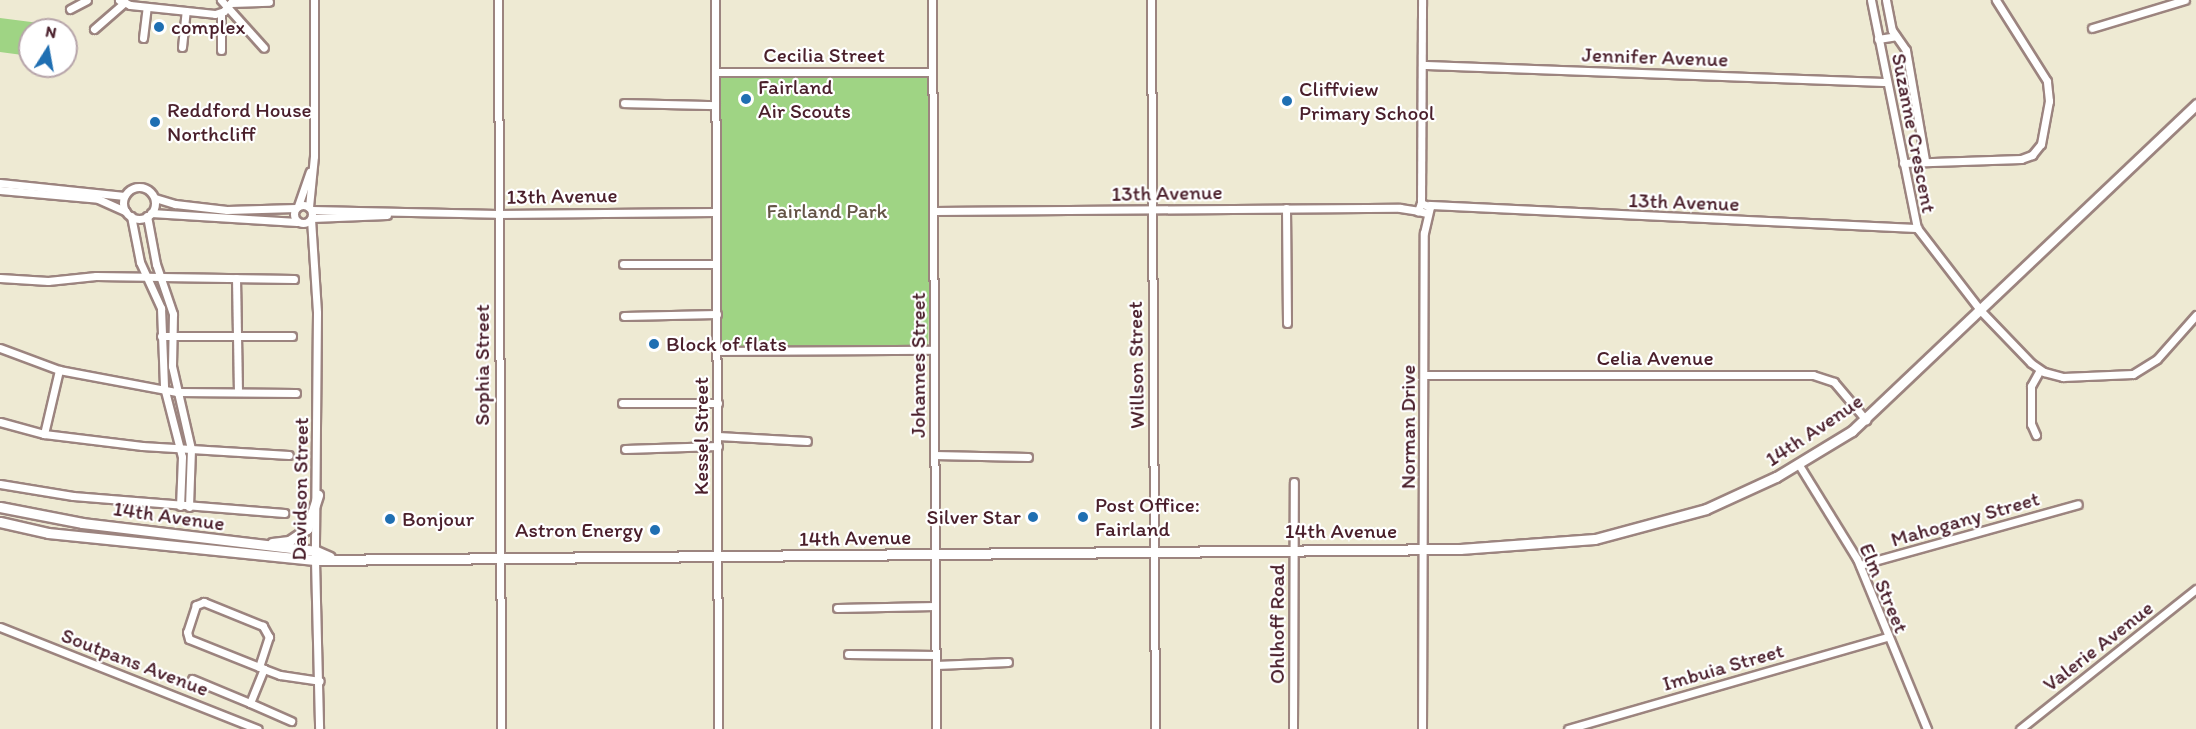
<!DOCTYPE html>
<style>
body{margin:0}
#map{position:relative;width:2196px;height:729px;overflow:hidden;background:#eeead3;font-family:Itim,sans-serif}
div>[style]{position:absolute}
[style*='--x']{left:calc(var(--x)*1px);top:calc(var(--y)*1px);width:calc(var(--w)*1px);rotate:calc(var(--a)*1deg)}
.green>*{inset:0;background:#9fd484;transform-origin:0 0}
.roads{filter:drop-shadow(2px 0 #9c847f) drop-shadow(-2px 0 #9c847f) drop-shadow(0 2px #9c847f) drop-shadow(0 -2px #9c847f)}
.street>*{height:7px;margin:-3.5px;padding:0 3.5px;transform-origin:3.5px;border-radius:3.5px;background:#fff}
.street>.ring{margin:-3.5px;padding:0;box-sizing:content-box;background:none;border:7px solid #fff;border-radius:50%}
.secondary>*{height:9px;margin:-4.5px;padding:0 4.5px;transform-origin:4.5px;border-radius:4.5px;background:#fff}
.dots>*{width:16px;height:16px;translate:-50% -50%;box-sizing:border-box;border:3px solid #fff;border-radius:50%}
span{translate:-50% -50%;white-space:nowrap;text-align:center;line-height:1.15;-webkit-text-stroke:4.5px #fff;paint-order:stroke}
.poi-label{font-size:21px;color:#4a1f2b}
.left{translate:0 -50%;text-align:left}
.right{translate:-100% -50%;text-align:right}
.street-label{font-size:21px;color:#4a1f2b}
.park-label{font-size:21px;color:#645546}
.north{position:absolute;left:18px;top:18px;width:60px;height:60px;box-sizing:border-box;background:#fff;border:2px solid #b7a5aa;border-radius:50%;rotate:11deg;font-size:16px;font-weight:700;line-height:24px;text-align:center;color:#4a1f2b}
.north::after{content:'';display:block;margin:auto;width:21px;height:27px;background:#1f6fb2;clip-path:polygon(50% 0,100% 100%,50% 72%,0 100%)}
</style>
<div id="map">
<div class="green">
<div style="clip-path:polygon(0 18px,39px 23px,39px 30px,30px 30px,30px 56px,0 52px)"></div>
<div style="left:720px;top:72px;width:213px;height:277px;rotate:1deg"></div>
</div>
<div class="roads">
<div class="street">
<div style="--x:119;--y:0;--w:12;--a:24"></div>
<div style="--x:130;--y:5;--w:85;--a:6"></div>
<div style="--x:215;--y:14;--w:9;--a:-18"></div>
<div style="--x:224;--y:11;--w:14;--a:-51"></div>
<div style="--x:221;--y:0;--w:64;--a:48.1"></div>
<div style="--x:498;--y:0;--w:729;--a:89.76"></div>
<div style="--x:715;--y:0;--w:729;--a:89.76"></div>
<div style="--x:932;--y:0;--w:729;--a:89.69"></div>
<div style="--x:1151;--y:0;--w:729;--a:89.69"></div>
<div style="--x:1871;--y:0;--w:233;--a:78.6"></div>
<div style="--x:1917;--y:228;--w:105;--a:52.4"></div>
<div style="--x:1981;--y:311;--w:72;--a:46.1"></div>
<div style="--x:2031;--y:363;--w:16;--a:35"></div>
<div style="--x:2044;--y:372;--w:20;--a:15"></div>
<div style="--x:2063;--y:377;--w:70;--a:-2.5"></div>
<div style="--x:2133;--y:374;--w:28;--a:-32"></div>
<div style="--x:2157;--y:359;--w:59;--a:-48.4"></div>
<div style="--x:1886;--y:0;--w:31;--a:79"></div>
<div style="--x:1892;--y:30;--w:24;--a:55"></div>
<div style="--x:1906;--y:50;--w:112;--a:80.2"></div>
<div style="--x:231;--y:3;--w:38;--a:-2"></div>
<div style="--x:70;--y:9;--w:19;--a:-28"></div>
<div style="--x:221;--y:13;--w:37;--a:90"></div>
<div style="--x:2092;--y:28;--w:97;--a:-16.8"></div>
<div style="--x:94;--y:29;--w:41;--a:-41.1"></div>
<div style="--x:143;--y:38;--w:31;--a:-83"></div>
<div style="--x:1878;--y:39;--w:18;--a:-9"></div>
<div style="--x:182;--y:47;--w:36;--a:-84"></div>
<div style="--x:1423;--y:65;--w:464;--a:2.1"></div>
<div style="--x:715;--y:72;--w:217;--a:0"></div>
<div style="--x:624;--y:103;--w:91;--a:1.3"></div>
<div style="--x:1903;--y:163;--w:118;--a:-1.9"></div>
<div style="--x:2021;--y:159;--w:12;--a:-20"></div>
<div style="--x:2032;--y:155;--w:14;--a:-51"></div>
<div style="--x:2041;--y:144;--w:44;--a:-79.5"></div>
<div style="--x:2049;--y:101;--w:20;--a:-96"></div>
<div style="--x:2047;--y:81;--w:96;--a:-122.2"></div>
<div style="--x:0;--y:183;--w:125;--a:6"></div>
<div class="ring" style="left:123px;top:187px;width:25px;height:25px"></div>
<div style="--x:0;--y:190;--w:98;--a:5.2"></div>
<div style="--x:98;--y:199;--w:30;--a:24"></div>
<div style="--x:155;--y:198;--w:21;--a:17"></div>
<div style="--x:175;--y:204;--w:52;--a:6.6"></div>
<div style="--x:227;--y:210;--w:69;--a:-1.7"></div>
<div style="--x:1421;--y:203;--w:203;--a:-89.7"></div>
<div class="ring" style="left:294px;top:205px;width:11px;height:11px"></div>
<div style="--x:1429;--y:205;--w:489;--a:2.7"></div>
<div style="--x:298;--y:206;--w:36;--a:-71"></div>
<div style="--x:309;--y:207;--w:51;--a:-84.4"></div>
<div style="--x:314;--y:156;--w:156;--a:-90"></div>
<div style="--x:1286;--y:208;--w:115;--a:89.5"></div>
<div style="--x:312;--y:210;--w:185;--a:1.2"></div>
<div style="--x:497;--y:214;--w:219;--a:-0.5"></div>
<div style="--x:934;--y:211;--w:466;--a:-0.4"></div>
<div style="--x:1400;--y:208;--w:18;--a:9"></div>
<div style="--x:151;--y:213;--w:146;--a:3.5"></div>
<div style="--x:131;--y:216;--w:47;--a:78.9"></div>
<div style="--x:140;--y:262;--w:51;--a:65.5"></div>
<div style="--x:161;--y:308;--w:79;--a:87.8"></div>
<div style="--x:164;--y:387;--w:72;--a:75.6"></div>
<div style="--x:182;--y:457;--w:49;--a:92.3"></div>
<div style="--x:147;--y:216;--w:49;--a:79.4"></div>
<div style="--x:156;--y:264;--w:53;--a:71.2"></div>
<div style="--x:173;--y:314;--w:52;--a:91.1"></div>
<div style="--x:172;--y:366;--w:85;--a:77.1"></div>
<div style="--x:191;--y:449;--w:58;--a:92"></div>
<div style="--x:312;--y:218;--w:75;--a:-2.3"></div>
<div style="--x:311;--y:219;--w:94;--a:86.3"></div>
<div style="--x:317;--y:313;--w:247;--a:90.5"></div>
<div style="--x:315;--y:560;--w:169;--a:88.6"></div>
<div style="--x:623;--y:264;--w:93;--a:0"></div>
<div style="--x:0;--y:278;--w:48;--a:3.6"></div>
<div style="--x:48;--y:281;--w:48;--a:-5.9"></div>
<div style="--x:96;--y:276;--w:198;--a:0.9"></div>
<div style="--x:236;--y:278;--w:114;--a:89"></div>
<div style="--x:624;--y:316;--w:93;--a:-1.2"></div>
<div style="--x:161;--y:336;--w:131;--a:0"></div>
<div style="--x:0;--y:348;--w:63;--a:20.4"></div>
<div style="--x:59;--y:370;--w:120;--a:10.6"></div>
<div style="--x:177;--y:392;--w:119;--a:0.5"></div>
<div style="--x:718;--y:351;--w:216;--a:-0.3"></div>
<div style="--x:1424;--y:375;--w:389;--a:0"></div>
<div style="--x:1813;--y:375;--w:22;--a:18"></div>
<div style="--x:1834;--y:382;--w:50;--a:49.9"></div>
<div style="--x:622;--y:403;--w:96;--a:0"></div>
<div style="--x:0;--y:422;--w:46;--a:15.3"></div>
<div style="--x:44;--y:434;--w:99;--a:7"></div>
<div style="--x:142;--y:446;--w:147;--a:3.5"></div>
<div style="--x:44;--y:434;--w:66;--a:-76.8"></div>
<div style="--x:2036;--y:435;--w:12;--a:-114"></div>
<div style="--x:2031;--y:424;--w:38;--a:-90"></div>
<div style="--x:2031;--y:386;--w:18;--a:-61"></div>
<div style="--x:718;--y:436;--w:89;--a:3.2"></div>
<div style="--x:625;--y:449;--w:93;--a:-1.8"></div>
<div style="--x:934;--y:455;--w:94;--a:1.2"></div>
<div style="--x:1799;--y:465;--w:110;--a:58.3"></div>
<div style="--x:1857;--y:559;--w:184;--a:67.6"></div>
<div style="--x:0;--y:484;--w:74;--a:9.3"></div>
<div style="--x:73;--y:496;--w:212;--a:4.6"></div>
<div style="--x:1860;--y:565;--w:226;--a:-15.6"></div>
<div style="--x:837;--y:608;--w:98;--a:-1.2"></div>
<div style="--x:0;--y:627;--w:277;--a:21.6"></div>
<div style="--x:848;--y:654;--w:88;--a:0.7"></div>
<div style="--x:936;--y:665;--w:72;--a:-2.4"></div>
<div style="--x:259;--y:667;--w:32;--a:-72"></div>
<div style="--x:269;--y:637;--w:13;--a:-119"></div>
<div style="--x:263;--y:626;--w:64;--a:-157.9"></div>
<div style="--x:204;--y:602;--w:9;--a:159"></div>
<div style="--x:196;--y:605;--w:28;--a:108"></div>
<div style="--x:187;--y:632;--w:7;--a:74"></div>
<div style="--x:189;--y:639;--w:81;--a:21.8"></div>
<div style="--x:264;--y:669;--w:17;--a:21"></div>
<div style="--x:280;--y:675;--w:40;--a:8.5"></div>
<div style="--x:192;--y:679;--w:63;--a:22.5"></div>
<div style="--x:250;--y:703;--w:37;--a:-68"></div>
<div style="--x:250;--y:703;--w:45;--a:23.7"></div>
<div style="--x:1293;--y:729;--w:247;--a:-89.8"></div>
<div style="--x:1422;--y:729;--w:496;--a:-89.8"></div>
<div style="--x:1424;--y:233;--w:27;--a:-77"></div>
<div style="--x:1430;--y:207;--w:10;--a:-156"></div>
<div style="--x:1421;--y:203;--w:9;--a:111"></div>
<div style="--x:1418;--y:211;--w:9;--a:13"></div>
<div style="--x:1568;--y:729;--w:331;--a:-16.1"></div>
<div style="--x:2020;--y:729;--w:225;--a:-38.5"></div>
</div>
<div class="secondary">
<div style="--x:0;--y:507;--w:84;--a:11"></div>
<div style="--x:82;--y:523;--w:236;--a:6.8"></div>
<div style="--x:316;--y:551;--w:15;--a:23"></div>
<div style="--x:0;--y:522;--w:49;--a:12.9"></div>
<div style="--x:48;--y:533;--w:268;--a:5.8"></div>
<div style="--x:315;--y:560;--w:1145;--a:-0.55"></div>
<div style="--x:1460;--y:549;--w:135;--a:-4.2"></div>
<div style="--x:1595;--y:539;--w:115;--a:-15.1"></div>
<div style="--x:1706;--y:509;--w:77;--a:-24.6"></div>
<div style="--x:1776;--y:477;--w:89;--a:-31.2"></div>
<div style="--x:1852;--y:431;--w:475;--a:-43.5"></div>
<div style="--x:272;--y:543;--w:17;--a:-7"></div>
<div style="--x:289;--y:541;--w:22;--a:-34"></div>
<div style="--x:307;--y:529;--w:36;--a:-72"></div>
</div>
</div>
<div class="dots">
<div style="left:159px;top:27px;background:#1f6fb2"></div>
<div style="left:746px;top:99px;background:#1f6fb2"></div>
<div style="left:1287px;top:101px;background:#1f6fb2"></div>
<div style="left:155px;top:122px;background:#1f6fb2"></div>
<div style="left:654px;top:344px;background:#1f6fb2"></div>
<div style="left:1033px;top:517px;background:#1f6fb2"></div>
<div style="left:1083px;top:517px;background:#1f6fb2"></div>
<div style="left:390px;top:519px;background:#1f6fb2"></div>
<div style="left:655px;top:530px;background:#1f6fb2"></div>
</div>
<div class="poi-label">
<span class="left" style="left:171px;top:27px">complex</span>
<span class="left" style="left:758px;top:99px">Fairland<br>Air Scouts</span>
<span class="left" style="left:1299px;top:101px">Cliffview<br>Primary School</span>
<span class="left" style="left:167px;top:122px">Reddford House<br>Northcliff</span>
<span class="left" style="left:666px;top:344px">Block of flats</span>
<span class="left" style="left:1095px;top:517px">Post Office:<br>Fairland</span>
<span class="right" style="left:1021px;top:517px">Silver Star</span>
<span class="left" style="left:402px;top:519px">Bonjour</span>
<span class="right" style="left:643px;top:530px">Astron Energy</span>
</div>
<div class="street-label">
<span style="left:824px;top:55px">Cecilia Street</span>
<span style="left:1655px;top:57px;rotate:2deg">Jennifer Avenue</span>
<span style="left:1914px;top:133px;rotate:79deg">Suzanne Crescent</span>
<span style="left:1167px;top:193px;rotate:-1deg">13th Avenue</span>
<span style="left:562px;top:196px;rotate:-1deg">13th Avenue</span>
<span style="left:1684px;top:202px;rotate:2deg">13th Avenue</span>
<span style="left:1655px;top:358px">Celia Avenue</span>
<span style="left:482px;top:365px;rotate:-90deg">Sophia Street</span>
<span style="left:918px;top:365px;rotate:-90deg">Johannes Street</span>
<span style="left:1136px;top:365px;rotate:-91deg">Willson Street</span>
<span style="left:1408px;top:427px;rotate:-90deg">Norman Drive</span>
<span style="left:1814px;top:430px;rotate:-34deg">14th Avenue</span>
<span style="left:701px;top:436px;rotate:-90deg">Kessel Street</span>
<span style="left:300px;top:489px;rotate:-89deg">Davidson Street</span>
<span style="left:169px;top:516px;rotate:8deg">14th Avenue</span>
<span style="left:1965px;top:519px;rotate:-16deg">Mahogany Street</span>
<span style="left:1341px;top:531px">14th Avenue</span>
<span style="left:855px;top:538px;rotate:-1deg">14th Avenue</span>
<span style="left:1884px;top:588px;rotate:67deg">Elm Street</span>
<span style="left:1277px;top:624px;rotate:-90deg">Ohlhoff Road</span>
<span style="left:2098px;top:646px;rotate:-38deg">Valerie Avenue</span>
<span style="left:135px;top:662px;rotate:21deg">Soutpans Avenue</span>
<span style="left:1723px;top:667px;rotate:-16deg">Imbuia Street</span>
</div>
<div class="park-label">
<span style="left:827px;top:211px">Fairland Park</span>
</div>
<div class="north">N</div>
</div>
